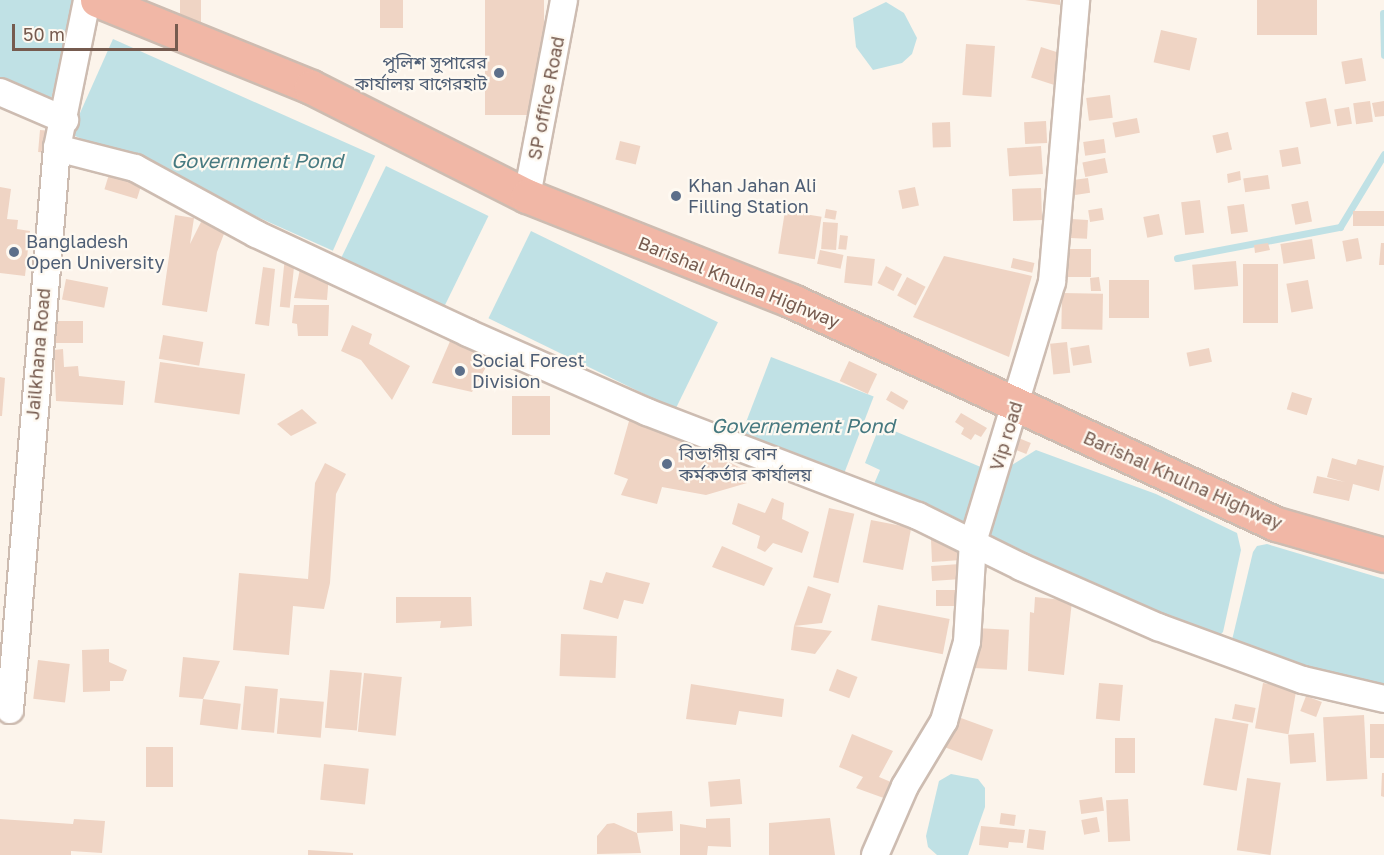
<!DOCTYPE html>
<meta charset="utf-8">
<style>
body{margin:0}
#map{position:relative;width:1384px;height:855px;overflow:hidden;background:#fcf4eb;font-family:"Golos Text","Noto Sans Bengali",sans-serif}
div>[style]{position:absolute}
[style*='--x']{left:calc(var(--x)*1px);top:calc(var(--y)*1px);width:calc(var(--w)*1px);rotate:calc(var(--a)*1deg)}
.water>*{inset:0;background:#c0e1e5;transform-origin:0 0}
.stream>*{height:7px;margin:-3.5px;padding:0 3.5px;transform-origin:3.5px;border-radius:3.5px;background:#c0e1e5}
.building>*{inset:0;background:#efd4c4;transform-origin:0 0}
.roads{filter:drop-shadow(2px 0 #cdbcb1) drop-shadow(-2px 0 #cdbcb1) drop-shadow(0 2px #cdbcb1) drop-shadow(0 -2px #cdbcb1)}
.minor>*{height:26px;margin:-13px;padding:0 13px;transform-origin:13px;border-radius:13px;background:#fff}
.highway>*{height:33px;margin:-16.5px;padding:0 16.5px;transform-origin:16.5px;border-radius:16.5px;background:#f1b7a6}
.dots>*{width:16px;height:16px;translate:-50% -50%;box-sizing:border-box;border:3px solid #fef9f1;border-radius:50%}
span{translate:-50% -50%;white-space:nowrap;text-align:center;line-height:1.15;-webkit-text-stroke:4.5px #fef9f1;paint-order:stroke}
.service-label{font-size:18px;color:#4e5e75}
.right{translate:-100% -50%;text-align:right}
.left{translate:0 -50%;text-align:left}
.street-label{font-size:18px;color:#765b4f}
.water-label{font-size:20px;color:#467980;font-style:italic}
.scale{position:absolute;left:12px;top:24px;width:166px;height:27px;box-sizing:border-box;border:3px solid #765b4f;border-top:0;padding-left:8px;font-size:18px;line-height:21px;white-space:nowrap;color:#765b4f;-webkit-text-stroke:4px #fef9f1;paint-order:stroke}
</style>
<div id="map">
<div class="water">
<div style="clip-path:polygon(0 0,75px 0,49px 108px,0 88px)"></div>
<div style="clip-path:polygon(886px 2px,904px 13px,917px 38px,912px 54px,902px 63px,873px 70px,856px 47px,853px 18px)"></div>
<div style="left:113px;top:39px;width:287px;height:104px;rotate:24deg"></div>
<div style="left:386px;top:166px;width:114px;height:106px;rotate:26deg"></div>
<div style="left:531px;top:231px;width:208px;height:97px;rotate:26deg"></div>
<div style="left:771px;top:357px;width:110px;height:103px;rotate:21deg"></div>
<div style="clip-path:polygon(880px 425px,988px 470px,963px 529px,871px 491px,880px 470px,865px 463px)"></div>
<div style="clip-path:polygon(1036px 450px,1156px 494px,1237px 533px,1241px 550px,1223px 632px,1213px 642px,992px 547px,989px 531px,1007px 468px)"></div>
<div style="clip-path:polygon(1267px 544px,1384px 579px,1384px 690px,1239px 652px,1232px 640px,1253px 552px,1257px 546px)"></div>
<div style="clip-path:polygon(951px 774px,978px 779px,985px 788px,985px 807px,968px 855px,937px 855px,928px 847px,926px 836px,939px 781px)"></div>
</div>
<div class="stream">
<div style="--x:1383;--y:13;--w:42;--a:88.6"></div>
<div style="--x:1177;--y:258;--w:166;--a:-10.8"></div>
<div style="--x:1340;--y:227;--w:85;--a:-58.9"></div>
</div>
<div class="building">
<div style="left:180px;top:0;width:21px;height:23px"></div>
<div style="left:380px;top:0;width:23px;height:28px"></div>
<div style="left:485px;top:0;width:59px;height:115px"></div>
<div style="clip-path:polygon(1025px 0,1060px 0,1060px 5px)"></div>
<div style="left:1257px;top:0;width:60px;height:35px"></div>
<div style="left:1161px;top:30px;width:37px;height:33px;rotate:13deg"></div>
<div style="left:966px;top:44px;width:29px;height:51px;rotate:4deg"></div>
<div style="left:1041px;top:47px;width:26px;height:32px;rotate:18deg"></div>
<div style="left:1362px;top:58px;width:23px;height:21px;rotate:80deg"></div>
<div style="left:1110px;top:95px;width:23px;height:24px;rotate:83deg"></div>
<div style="left:1326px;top:98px;width:26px;height:21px;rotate:79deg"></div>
<div style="left:1370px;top:101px;width:21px;height:17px;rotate:82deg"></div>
<div style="clip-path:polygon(1384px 101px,1384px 116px,1375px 117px,1372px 103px)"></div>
<div style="left:1349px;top:107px;width:17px;height:15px;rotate:80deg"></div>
<div style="left:1137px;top:118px;width:15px;height:25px;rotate:79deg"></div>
<div style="left:1046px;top:121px;width:22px;height:22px;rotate:87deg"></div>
<div style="left:950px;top:122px;width:25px;height:18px;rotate:88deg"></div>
<div style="left:40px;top:130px;width:12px;height:22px;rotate:5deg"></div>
<div style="left:1228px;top:132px;width:18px;height:16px;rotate:77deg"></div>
<div style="left:1104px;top:139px;width:14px;height:21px;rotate:82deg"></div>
<div style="left:620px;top:141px;width:21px;height:19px;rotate:14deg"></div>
<div style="left:1041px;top:146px;width:28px;height:34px;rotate:86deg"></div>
<div style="left:1298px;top:147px;width:17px;height:19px;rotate:80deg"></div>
<div style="left:1105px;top:158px;width:15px;height:23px;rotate:79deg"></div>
<div style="left:110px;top:171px;width:34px;height:19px;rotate:17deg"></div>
<div style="clip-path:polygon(1240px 171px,1241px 180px,1228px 183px,1227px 174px)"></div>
<div style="left:1268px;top:175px;width:14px;height:25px;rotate:82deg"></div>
<div style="left:1088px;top:178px;width:15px;height:15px;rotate:82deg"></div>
<div style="clip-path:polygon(0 187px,11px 189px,7px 219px,18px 220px,17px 229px,30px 231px,25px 276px,0 273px)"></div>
<div style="left:915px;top:187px;width:19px;height:17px;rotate:78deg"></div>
<div style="left:1041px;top:188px;width:32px;height:29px;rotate:88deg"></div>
<div style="left:1200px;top:200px;width:33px;height:19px;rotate:83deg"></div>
<div style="left:1308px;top:201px;width:21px;height:17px;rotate:79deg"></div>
<div style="left:1244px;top:204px;width:28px;height:17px;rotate:82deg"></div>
<div style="left:1102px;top:208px;width:12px;height:14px;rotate:81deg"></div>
<div style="left:826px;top:209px;width:11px;height:9px;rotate:10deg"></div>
<div style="left:785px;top:211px;width:37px;height:43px;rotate:9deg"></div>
<div style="left:1384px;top:211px;width:15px;height:31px;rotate:90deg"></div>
<div style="left:1159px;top:214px;width:21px;height:16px;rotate:79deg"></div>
<div style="clip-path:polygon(175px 215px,194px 218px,190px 244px,201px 222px,227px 226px,217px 252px,207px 312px,162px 305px)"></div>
<div style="left:1071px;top:219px;width:17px;height:19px;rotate:3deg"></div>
<div style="left:823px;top:222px;width:15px;height:27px;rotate:4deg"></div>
<div style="left:840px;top:235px;width:8px;height:14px;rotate:7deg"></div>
<div style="left:1358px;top:238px;width:21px;height:16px;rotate:79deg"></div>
<div style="left:1312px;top:239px;width:20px;height:32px;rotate:81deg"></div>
<div style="clip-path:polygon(1268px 243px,1270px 250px,1255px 253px,1254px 245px)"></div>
<div style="clip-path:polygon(1381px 243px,1384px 243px,1384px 265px,1379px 265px)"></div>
<div style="left:1091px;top:249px;width:28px;height:23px;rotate:90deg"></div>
<div style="left:820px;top:250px;width:24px;height:14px;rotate:12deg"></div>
<div style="left:847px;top:256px;width:28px;height:27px;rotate:6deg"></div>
<div style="clip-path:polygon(944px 256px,1032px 276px,1009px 357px,913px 317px)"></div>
<div style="left:285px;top:257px;width:10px;height:50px;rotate:6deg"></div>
<div style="left:1013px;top:258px;width:22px;height:10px;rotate:13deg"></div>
<div style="left:1236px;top:261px;width:25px;height:44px;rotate:85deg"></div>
<div style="left:1278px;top:264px;width:59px;height:35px;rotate:90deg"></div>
<div style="left:886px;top:266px;width:18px;height:19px;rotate:27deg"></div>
<div style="clip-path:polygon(263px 267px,275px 269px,269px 326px,255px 324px)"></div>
<div style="clip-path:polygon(300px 269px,329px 274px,327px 300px,294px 298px)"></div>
<div style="left:907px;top:277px;width:21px;height:21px;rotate:28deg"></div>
<div style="clip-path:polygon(1099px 277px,1101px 291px,1091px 291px,1090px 278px)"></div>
<div style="left:66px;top:279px;width:43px;height:21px;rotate:11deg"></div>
<div style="left:1109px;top:280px;width:40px;height:38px"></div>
<div style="left:1308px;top:280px;width:29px;height:22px;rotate:80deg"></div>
<div style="left:1062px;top:293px;width:41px;height:36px;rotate:1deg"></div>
<div style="clip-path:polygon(294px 305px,329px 305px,328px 336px,298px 336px,297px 324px,292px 323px)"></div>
<div style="left:56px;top:321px;width:27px;height:22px"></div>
<div style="clip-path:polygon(352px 325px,372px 334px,369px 344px,410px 366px,392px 400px,361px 360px,341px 351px)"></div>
<div style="left:163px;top:335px;width:41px;height:24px;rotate:10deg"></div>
<div style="clip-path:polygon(451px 339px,490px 360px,472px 392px,432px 383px)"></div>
<div style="left:1067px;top:342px;width:31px;height:17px;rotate:84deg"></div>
<div style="left:1089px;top:345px;width:18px;height:19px;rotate:81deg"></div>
<div style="left:1209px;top:348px;width:14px;height:23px;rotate:78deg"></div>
<div style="clip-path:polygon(63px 349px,64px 367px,78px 366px,79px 376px,125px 381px,123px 405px,56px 401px,54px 350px)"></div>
<div style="left:849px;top:361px;width:31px;height:22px;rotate:25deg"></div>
<div style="left:160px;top:362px;width:86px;height:41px;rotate:8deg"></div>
<div style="clip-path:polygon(0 377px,5px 378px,2px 416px,0 416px)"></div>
<div style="left:891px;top:391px;width:20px;height:10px;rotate:30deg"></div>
<div style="left:1292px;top:392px;width:21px;height:18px;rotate:17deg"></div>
<div style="left:512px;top:396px;width:38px;height:39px"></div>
<div style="clip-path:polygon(302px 409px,317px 423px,291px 436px,277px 424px)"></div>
<div style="clip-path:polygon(961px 413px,987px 428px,981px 437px,975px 434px,971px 440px,961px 434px,964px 428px,955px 422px)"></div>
<div style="clip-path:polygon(631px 414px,747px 471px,747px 483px,706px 495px,662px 487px,657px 504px,621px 495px,628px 479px,614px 474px)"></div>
<div style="left:1016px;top:437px;width:16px;height:12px;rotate:22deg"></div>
<div style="clip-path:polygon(1332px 458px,1356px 465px,1358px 459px,1384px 466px,1379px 491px,1353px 484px,1349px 501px,1313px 493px,1317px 476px,1345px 482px,1327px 477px)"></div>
<div style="clip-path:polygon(325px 463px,346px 474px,336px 494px,330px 583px,324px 609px,293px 606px,289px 655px,233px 650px,239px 573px,308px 579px,315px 483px)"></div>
<div style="clip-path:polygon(772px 498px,784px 503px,782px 519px,809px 532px,802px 553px,773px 543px,765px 552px,757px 548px,760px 536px,732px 524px,738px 503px,765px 513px)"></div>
<div style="left:829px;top:508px;width:26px;height:71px;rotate:13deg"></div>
<div style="left:871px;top:520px;width:41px;height:43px;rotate:11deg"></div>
<div style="clip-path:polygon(948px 539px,948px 548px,961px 547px,961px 560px,932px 562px,931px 540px)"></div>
<div style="clip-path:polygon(722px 546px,773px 568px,764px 586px,712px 567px)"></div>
<div style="left:960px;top:564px;width:15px;height:29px;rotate:86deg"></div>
<div style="clip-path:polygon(606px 572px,650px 583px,643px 604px,624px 600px,618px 619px,583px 609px,590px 580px,602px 583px)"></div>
<div style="clip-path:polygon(808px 586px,831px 594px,822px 623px,794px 626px)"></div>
<div style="left:936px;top:590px;width:22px;height:16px"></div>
<div style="clip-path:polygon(396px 597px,471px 597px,472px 626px,440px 628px,441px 621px,396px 623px)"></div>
<div style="clip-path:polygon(1035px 597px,1072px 601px,1064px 675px,1028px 671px,1030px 612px,1034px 613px)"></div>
<div style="left:878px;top:605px;width:73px;height:36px;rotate:11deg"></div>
<div style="clip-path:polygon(794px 626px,832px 631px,815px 654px,791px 650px)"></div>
<div style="left:976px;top:628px;width:33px;height:40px;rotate:3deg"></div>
<div style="left:561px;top:634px;width:56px;height:42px;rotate:2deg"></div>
<div style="clip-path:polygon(109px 649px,109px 662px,127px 670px,123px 681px,110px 681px,110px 691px,83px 692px,82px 650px)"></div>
<div style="clip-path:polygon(183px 657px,220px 661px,203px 699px,179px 697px)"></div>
<div style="left:38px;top:660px;width:32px;height:39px;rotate:7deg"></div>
<div style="left:837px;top:669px;width:22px;height:23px;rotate:21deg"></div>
<div style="left:330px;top:670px;width:32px;height:58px;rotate:5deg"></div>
<div style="left:364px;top:673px;width:38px;height:59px;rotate:6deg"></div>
<div style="left:1099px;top:683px;width:24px;height:36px;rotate:5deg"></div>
<div style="left:1263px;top:683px;width:34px;height:46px;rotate:10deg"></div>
<div style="clip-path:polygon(691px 684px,784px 699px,782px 717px,739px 711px,736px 725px,686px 719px)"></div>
<div style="left:245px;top:686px;width:33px;height:44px;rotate:5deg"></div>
<div style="left:1306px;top:696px;width:17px;height:16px;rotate:21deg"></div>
<div style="left:280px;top:698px;width:44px;height:36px;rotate:5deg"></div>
<div style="left:203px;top:699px;width:38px;height:26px;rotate:7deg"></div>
<div style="left:1235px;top:704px;width:21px;height:15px;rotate:11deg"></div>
<div style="left:950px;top:714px;width:46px;height:33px;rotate:20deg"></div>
<div style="left:1364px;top:715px;width:64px;height:41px;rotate:87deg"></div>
<div style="left:1215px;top:718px;width:34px;height:68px;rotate:10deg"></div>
<div style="left:1370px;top:724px;width:14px;height:34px"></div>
<div style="left:1314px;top:733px;width:29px;height:26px;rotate:86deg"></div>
<div style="clip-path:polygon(852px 734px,893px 751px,879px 777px,898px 785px,892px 801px,856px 788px,863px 777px,839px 767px)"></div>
<div style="left:1115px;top:738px;width:20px;height:35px"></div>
<div style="left:146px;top:747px;width:27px;height:40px"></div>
<div style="left:324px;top:764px;width:45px;height:36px;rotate:6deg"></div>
<div style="clip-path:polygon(1382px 773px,1384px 773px,1384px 797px,1381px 796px)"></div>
<div style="left:1247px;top:778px;width:34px;height:73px;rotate:8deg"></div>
<div style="left:740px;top:779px;width:25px;height:32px;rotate:85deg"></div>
<div style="left:1102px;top:797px;width:14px;height:23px;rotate:82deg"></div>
<div style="left:1128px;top:799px;width:42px;height:22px;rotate:87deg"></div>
<div style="clip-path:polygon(672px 811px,673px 831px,637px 833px,641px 853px,597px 854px,597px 836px,607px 824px,614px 823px,637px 833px,637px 813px)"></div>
<div style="left:1001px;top:813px;width:15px;height:11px;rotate:8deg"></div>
<div style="left:1097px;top:817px;width:15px;height:16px;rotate:79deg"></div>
<div style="clip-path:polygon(730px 818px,731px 847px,708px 846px,707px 855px,680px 855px,680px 824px,706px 828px,706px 819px)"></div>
<div style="clip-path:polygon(830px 818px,835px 855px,769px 855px,769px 823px)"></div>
<div style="clip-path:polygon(0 819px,73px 824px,74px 819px,105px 821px,102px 853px,71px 851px,71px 855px,0 855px)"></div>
<div style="clip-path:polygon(981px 826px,1025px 830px,1023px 843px,1009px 842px,1008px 848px,979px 845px)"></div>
<div style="left:1029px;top:829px;width:17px;height:19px;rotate:7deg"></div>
<div style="clip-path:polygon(308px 850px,353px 853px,353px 855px,308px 855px)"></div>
</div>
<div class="roads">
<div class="minor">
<div style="--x:0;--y:92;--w:71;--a:23.3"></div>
<div style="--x:57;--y:148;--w:81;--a:14.4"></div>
<div style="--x:135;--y:168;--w:138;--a:28.6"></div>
<div style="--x:256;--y:234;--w:234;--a:25"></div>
<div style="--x:468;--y:333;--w:196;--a:23.8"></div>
<div style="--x:647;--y:412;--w:290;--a:21"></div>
<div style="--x:918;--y:516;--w:115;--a:26.3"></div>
<div style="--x:1021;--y:567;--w:150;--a:23.7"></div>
<div style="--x:1158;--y:627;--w:154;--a:20.1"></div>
<div style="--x:1303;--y:680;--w:83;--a:13.2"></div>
<div style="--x:527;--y:196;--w:199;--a:-79.3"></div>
<div style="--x:10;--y:710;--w:564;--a:-85.22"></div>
<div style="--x:57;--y:148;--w:151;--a:-78.5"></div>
<div style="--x:875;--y:855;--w:75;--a:-66.5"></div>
<div style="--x:905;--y:786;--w:76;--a:-59"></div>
<div style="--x:944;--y:721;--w:82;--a:-73.8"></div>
<div style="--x:967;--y:642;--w:100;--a:-86.6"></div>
<div style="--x:973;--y:542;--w:272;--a:-73.1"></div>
<div style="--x:1052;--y:282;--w:283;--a:-85.1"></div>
</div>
<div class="highway">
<div style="--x:97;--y:0;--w:231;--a:22.1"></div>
<div style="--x:311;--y:87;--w:242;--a:26.8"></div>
<div style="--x:527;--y:196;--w:285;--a:21.6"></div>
<div style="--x:792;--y:301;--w:533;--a:24.74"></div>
<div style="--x:1276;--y:524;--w:112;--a:16"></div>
</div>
</div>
<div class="dots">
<div style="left:499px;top:73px;background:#5c6f8a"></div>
<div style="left:676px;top:196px;background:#5c6f8a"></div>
<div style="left:14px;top:252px;background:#5c6f8a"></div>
<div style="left:460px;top:371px;background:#5c6f8a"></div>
<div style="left:667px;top:464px;background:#5c6f8a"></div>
</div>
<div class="service-label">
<span class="right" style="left:487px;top:73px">পুলিশ সুপারের<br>কার্যালয় বাগেরহাট</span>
<span class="left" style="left:688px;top:196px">Khan Jahan Ali<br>Filling Station</span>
<span class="left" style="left:26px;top:252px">Bangladesh<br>Open University</span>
<span class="left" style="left:472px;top:371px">Social Forest<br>Division</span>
<span class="left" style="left:679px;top:464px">বিভাগীয় বোন<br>কর্মকর্তার কার্যালয়</span>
</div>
<div class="street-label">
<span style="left:546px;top:98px;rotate:-79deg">SP office Road</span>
<span style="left:739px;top:282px;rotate:22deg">Barishal Khulna Highway</span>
<span style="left:38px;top:354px;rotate:-85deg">Jailkhana Road</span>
<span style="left:1006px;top:436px;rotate:-73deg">Vip road</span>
<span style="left:1183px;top:480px;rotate:24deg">Barishal Khulna Highway</span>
</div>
<div class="water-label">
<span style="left:257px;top:160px">Government Pond</span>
<span style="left:803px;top:425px">Governement Pond</span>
</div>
<div class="scale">50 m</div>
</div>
